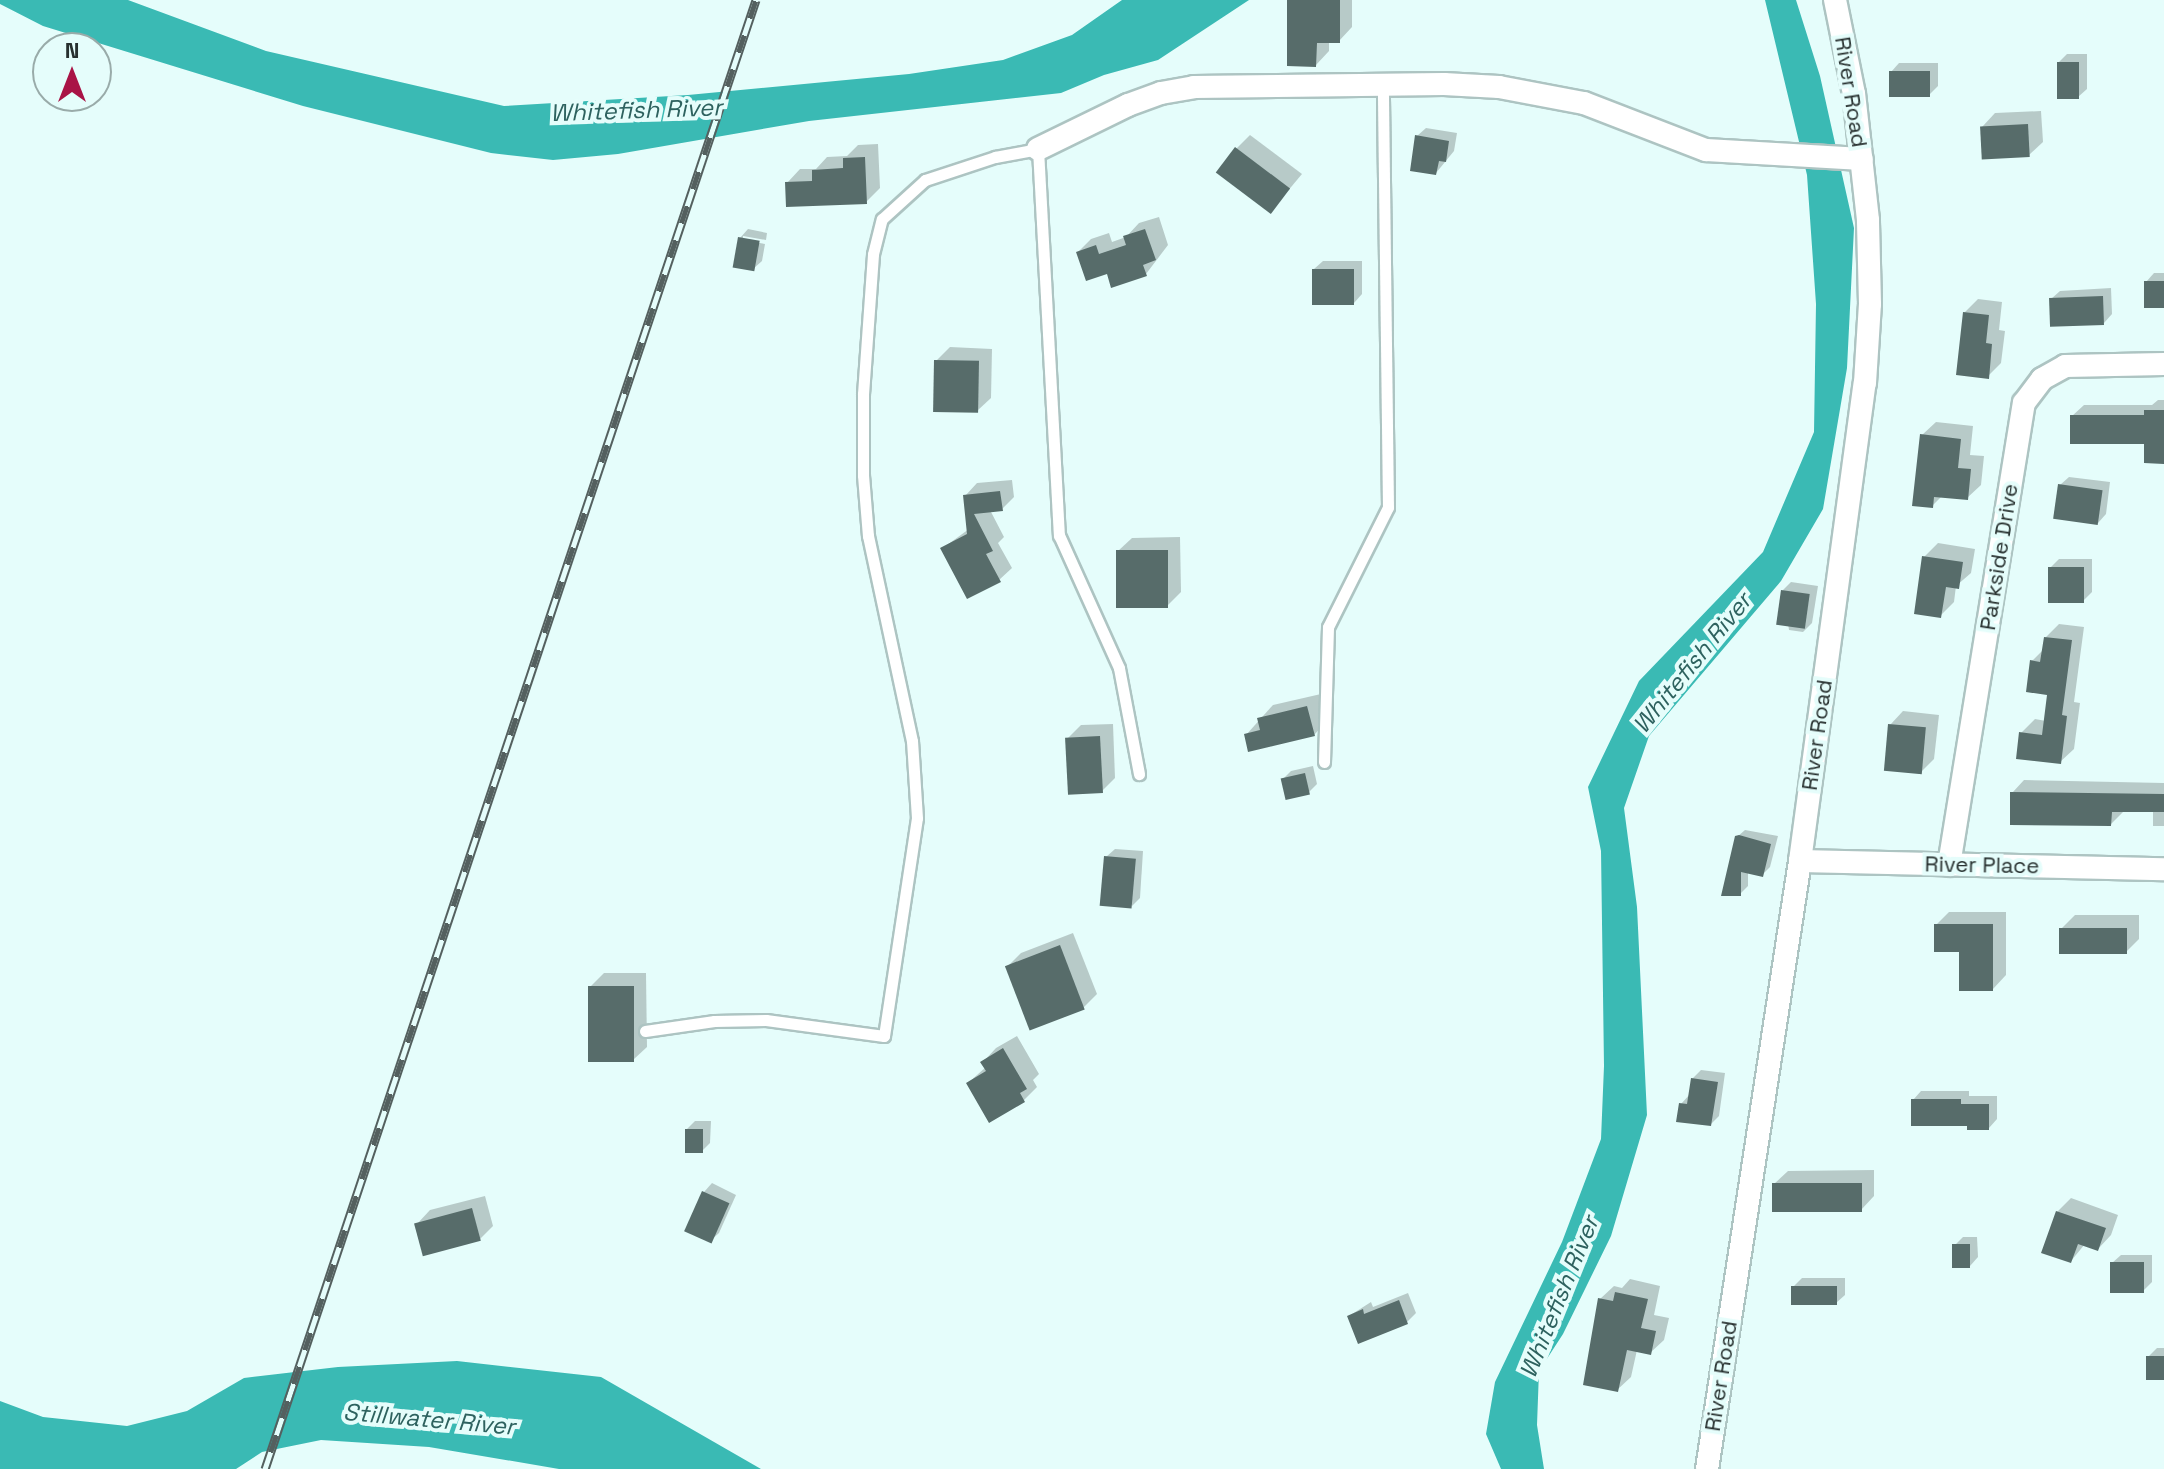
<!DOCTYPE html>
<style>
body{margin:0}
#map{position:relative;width:2164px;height:1469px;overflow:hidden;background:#e5fdfb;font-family:"Space Grotesk",sans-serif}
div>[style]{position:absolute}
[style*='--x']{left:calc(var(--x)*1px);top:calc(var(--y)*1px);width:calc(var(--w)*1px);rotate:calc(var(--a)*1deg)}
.water>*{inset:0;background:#3abab4}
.shadow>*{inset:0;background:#0003}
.building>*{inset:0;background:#576c6a;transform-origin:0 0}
.roads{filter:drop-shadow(2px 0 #adc4c2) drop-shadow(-2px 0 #adc4c2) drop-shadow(0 2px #adc4c2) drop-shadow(0 -2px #adc4c2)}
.lane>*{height:11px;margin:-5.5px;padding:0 5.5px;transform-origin:5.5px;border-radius:5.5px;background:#fff}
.street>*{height:22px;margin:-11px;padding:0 11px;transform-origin:11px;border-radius:11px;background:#fff}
.rail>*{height:9px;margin-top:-4.5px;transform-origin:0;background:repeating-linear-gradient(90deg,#e5fdfb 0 18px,#54605f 0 36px);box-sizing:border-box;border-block:2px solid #54605f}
span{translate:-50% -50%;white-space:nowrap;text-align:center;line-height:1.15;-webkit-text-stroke:8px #e5fdfb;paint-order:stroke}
.street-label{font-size:22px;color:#27302f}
.water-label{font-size:24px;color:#2e625f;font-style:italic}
.north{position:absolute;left:32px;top:32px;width:80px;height:80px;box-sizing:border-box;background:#e5fdfb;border:2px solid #99aba9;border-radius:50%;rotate:0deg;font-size:22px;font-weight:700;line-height:32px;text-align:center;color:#27302f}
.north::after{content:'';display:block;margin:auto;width:28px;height:36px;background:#a91446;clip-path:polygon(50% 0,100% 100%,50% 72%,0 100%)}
</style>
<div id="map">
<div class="water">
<div style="clip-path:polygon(0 0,128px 0,266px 51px,504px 106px,688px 95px,909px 74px,1003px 60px,1072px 35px,1122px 0,1249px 0,1158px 60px,1104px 75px,1061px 93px,809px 121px,618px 154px,553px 160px,491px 153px,303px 106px,43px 26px,0 4px)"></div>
<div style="clip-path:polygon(1765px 0,1796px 0,1820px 76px,1854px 228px,1847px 368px,1823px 509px,1781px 581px,1649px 736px,1624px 808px,1637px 907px,1647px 1115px,1611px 1236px,1563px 1334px,1539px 1371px,1537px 1425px,1544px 1469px,1501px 1469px,1486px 1434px,1495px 1382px,1562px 1242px,1601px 1139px,1604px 1066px,1601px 851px,1588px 787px,1639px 681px,1763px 552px,1814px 432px,1816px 304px,1807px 175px)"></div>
<div style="clip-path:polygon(457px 1361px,601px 1377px,761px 1469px,559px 1469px,429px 1447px,321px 1440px,262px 1452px,236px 1469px,0 1469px,0 1401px,43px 1417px,127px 1426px,187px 1411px,244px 1378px,338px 1367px)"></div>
</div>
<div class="shadow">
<div style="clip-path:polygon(1289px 0,1352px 0,1352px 27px,1339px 41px,1329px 41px,1329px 51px,1316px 65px)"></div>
<div style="clip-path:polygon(2067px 54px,2087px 54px,2087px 89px,2078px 97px,2059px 62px)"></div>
<div style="clip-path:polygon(1899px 63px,1938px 63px,1938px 86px,1929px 95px,1891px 72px)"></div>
<div style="clip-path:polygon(2041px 111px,2043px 142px,2029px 155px,1982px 127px,1995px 113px)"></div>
<div style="clip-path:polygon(1426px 128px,1457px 133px,1454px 151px,1436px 173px,1417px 136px)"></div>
<div style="clip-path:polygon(1250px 135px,1302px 174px,1271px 211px,1236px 149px)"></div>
<div style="clip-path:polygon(878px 144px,880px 188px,866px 202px,787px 183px,800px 169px,816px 169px,827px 157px,847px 156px,858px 145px)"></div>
<div style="clip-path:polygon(1159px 217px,1168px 245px,1146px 274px,1108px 272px,1078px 252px,1091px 239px,1109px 233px,1112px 242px,1126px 237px,1139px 223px)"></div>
<div style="clip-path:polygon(748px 229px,767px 233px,766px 240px,743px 236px,743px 240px,765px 244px,762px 261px,753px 269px,740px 238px)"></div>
<div style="clip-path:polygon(1323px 261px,1362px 261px,1362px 294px,1354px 303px,1314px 269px)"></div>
<div style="clip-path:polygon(2154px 273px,2164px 273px,2164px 306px,2146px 282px)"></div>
<div style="clip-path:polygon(2111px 288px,2112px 314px,2104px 323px,2051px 299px,2060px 291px)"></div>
<div style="clip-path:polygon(1978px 299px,2002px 302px,1999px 330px,2005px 331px,2001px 363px,1988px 376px,1964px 313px)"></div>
<div style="clip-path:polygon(950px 347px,992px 349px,991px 398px,977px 411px,936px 361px)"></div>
<div style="clip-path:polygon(2158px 400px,2164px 400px,2164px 461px,2146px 442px,2072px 416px,2084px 405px,2152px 405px)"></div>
<div style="clip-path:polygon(1936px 422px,1973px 426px,1970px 455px,1984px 456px,1981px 485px,1967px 498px,1942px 496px,1932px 506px,1922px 435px)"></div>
<div style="clip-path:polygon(2069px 477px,2110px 482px,2106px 514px,2098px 523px,2060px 485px)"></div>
<div style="clip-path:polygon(1012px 480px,1014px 497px,1002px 509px,990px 510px,1004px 537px,998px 543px,1012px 568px,999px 580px,943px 548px,969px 529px,965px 496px,977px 483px)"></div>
<div style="clip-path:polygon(1180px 537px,1181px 592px,1167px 606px,1118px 551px,1132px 538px)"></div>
<div style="clip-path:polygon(1938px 543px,1975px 549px,1971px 573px,1956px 586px,1954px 602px,1940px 616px,1924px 557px)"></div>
<div style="clip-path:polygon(2059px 559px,2092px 559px,2092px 592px,2083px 601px,2050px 568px)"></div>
<div style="clip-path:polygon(1791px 582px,1818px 586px,1812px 623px,1803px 632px,1789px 630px,1783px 590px)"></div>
<div style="clip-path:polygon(2059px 624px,2084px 627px,2074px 702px,2080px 703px,2074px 749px,2060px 762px,2021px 733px,2035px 719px,2046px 721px,2049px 693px,2032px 661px,2044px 649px,2045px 638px)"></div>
<div style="clip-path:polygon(1321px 694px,1327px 721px,1314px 735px,1246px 735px,1273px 705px)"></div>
<div style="clip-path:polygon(1903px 711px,1939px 715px,1934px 759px,1921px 772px,1890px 725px)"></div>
<div style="clip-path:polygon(1113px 724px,1115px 778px,1102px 791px,1067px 739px,1081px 725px)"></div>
<div style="clip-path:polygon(1313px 766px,1317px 784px,1309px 792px,1283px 779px,1291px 771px)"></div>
<div style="clip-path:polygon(2024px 780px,2164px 783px,2164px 826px,2153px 826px,2153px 810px,2123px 812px,2111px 824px,2012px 793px)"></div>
<div style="clip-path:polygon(1745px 830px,1778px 836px,1770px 867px,1762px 875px,1748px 871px,1748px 886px,1740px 894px,1737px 837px)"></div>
<div style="clip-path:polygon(1115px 849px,1143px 851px,1140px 898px,1132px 906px,1106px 857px)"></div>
<div style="clip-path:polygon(1949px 912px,2006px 912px,2006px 975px,1993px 989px,1936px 925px)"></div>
<div style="clip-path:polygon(2075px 915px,2139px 915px,2139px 939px,2126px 952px,2061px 929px)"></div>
<div style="clip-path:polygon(1073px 933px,1097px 994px,1084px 1007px,1007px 967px,1021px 953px)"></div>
<div style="clip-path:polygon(604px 973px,646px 973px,647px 1047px,633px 1060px,590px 987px)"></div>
<div style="clip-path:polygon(1017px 1036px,1039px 1074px,1033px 1080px,1037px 1087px,1024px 1100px,989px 1120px,968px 1083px,986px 1067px,983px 1062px,996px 1048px)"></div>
<div style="clip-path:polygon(1701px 1070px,1725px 1073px,1719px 1116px,1711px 1124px,1681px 1104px,1690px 1094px,1692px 1079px)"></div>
<div style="clip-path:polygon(1921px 1091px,1969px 1091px,1969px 1096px,1997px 1096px,1997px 1119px,1989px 1128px,1969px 1124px,1913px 1100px)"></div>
<div style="clip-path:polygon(695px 1121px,711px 1121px,710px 1143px,702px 1151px,686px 1130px)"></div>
<div style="clip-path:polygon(1874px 1170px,1874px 1196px,1861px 1210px,1774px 1184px,1788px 1171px)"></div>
<div style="clip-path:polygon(712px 1183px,736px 1195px,719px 1233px,710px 1241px,704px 1192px)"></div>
<div style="clip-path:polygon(485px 1196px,493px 1226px,480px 1239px,417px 1224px,430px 1210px)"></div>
<div style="clip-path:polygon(2071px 1198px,2118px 1215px,2111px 1235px,2098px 1249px,2085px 1244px,2071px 1261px,2057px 1212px)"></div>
<div style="clip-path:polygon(1963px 1237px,1977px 1237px,1978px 1257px,1970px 1266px,1954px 1246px)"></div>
<div style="clip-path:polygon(2121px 1255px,2152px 1255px,2152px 1282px,2143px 1291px,2112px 1263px)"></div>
<div style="clip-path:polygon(1802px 1278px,1845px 1278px,1845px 1295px,1836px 1303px,1793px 1287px)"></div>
<div style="clip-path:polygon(1630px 1279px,1660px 1286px,1654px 1315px,1669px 1318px,1664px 1340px,1650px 1353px,1637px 1350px,1631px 1377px,1617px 1390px,1600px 1299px,1614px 1286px,1622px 1288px)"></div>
<div style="clip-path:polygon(1408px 1293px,1416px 1313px,1407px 1322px,1349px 1316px,1371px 1302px,1373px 1307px)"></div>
<div style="clip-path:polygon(2157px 1348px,2164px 1348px,2164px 1378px,2148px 1357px)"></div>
</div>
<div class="building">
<div style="clip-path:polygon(1287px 0,1340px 0,1340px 43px,1317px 43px,1316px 67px,1287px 66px)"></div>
<div style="left:2057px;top:62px;width:22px;height:37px"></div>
<div style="left:1889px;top:71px;width:41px;height:26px"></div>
<div style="left:2028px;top:124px;width:33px;height:48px;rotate:87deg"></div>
<div style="clip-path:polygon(1415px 135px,1449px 141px,1446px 162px,1439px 161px,1436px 175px,1410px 171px)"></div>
<div style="left:1235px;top:147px;width:69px;height:32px;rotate:37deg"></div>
<div style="clip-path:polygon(865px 157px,867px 204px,786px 207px,785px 182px,812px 181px,812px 170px,843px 168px,843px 158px)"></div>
<div style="clip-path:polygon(1145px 229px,1156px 260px,1143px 265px,1147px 276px,1111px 288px,1107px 274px,1086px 281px,1076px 252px,1096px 245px,1099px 254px,1126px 245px,1123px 236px)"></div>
<div style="left:738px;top:237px;width:22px;height:31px;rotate:10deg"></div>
<div style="left:1312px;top:269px;width:42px;height:36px"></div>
<div style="left:2144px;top:281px;width:20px;height:27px"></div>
<div style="left:2103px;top:296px;width:29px;height:54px;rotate:88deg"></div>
<div style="clip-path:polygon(1963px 312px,1989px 315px,1986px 343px,1992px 344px,1989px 379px,1956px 375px)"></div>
<div style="left:934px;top:360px;width:45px;height:52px;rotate:1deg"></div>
<div style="clip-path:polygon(2144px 410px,2164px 410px,2164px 464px,2144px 463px,2144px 444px,2070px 444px,2070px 415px,2144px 415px)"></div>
<div style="clip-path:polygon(1920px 434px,1961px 439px,1958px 468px,1971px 469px,1968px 500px,1934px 497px,1933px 508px,1912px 506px)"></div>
<div style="left:2058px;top:484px;width:45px;height:35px;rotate:8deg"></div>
<div style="clip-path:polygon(1000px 491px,1003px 511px,974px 514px,993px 551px,986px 554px,1001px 582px,967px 599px,940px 548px,967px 534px,963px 495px)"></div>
<div style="left:1116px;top:550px;width:52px;height:58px"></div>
<div style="clip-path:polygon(1922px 556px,1963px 562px,1959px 589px,1946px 587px,1941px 618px,1914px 614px)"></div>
<div style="left:2048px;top:567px;width:36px;height:36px"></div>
<div style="left:1781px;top:590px;width:29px;height:35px;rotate:8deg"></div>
<div style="clip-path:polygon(2044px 637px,2072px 640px,2062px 715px,2067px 716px,2061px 764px,2016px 759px,2019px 732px,2042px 735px,2047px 695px,2026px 692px,2030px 660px,2040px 662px)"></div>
<div style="clip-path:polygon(1307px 706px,1315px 736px,1248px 752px,1244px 734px,1260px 730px,1257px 718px)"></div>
<div style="left:1888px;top:724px;width:38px;height:47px;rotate:5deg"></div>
<div style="left:1100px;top:736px;width:57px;height:35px;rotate:87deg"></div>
<div style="left:1305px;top:773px;width:22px;height:25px;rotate:77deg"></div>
<div style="clip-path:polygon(2010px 792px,2164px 794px,2164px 812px,2112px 812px,2111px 826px,2010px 825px)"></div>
<div style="clip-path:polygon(1739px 835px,1771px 844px,1763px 877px,1741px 872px,1741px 896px,1721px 896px,1735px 836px)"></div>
<div style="left:1104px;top:856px;width:32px;height:50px;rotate:5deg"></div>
<div style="clip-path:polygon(1934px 924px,1993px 924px,1993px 991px,1959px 991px,1959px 952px,1934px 952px)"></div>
<div style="left:2059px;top:928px;width:68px;height:26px"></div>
<div style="left:1060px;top:945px;width:69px;height:59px;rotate:69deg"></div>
<div style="left:588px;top:986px;width:46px;height:76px"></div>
<div style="clip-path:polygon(1003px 1048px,1027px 1089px,1020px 1093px,1025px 1102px,989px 1123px,966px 1083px,986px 1071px,980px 1062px)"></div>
<div style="clip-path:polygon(1691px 1078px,1718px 1082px,1711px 1126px,1676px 1122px,1679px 1103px,1687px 1104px)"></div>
<div style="clip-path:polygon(1911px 1099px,1961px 1099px,1961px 1104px,1989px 1104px,1989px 1130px,1967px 1130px,1967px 1126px,1911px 1126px)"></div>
<div style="left:685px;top:1129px;width:18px;height:24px"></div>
<div style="left:1772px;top:1183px;width:90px;height:29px"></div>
<div style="left:702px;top:1191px;width:30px;height:44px;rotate:24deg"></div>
<div style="left:472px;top:1208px;width:34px;height:60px;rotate:75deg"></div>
<div style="clip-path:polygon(2056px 1211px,2106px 1228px,2098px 1251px,2078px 1244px,2071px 1263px,2041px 1253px)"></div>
<div style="left:1970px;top:1244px;width:24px;height:18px;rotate:90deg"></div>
<div style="left:2110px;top:1262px;width:34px;height:31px"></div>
<div style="left:1791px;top:1286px;width:46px;height:19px"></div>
<div style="clip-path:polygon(1615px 1292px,1648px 1299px,1641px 1328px,1656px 1331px,1651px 1355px,1627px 1350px,1618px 1392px,1583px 1385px,1598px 1298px,1613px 1301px)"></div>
<div style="clip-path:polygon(1399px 1300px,1408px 1324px,1358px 1344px,1347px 1316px,1363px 1309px,1364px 1314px)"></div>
<div style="left:2146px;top:1356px;width:18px;height:24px"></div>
</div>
<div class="roads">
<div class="lane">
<div style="--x:1324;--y:762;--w:135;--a:-88.3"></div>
<div style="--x:1328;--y:627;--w:134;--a:-63.4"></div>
<div style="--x:1388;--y:507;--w:422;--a:-90.7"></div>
<div style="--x:645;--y:1031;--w:70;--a:-8.2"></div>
<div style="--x:714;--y:1021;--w:52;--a:-1.1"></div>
<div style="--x:766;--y:1020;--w:119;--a:7.7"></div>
<div style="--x:884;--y:1036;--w:220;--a:-81.4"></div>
<div style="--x:917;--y:818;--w:77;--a:-93.7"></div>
<div style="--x:912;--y:741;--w:210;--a:-102.1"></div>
<div style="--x:868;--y:536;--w:61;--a:-94.7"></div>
<div style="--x:863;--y:475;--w:81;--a:-90"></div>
<div style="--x:863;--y:394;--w:140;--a:-85.9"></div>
<div style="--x:873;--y:254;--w:36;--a:-76"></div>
<div style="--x:882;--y:219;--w:58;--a:-42.2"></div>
<div style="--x:925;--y:180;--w:74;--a:-18.2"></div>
<div style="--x:995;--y:157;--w:44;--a:-10.5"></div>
<div style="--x:1038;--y:149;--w:387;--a:86.9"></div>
<div style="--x:1059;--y:535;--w:146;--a:65.7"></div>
<div style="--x:1119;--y:668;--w:108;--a:79.3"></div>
</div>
<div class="street">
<div style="--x:1038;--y:149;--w:100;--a:-26.1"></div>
<div style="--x:1128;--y:105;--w:35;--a:-20"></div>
<div style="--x:1161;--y:93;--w:34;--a:-10"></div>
<div style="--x:1194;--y:87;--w:250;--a:-0.7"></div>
<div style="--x:1444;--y:84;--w:55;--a:3.1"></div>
<div style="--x:1499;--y:87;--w:86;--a:10.7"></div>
<div style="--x:1584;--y:103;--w:131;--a:21.1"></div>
<div style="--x:1706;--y:150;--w:156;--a:3.3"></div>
<div style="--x:1800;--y:861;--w:364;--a:1.3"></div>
<div style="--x:1949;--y:865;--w:468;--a:-80.8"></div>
<div style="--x:2024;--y:403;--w:30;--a:-53"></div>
<div style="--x:2042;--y:379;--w:26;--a:-29"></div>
<div style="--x:2065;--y:366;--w:99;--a:-1.2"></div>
<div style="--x:1707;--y:1469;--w:615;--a:-81.3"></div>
<div style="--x:1800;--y:861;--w:482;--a:-82.3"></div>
<div style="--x:1865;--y:383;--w:79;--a:-86.4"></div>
<div style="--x:1870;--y:304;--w:84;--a:-91.4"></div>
<div style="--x:1868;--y:220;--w:127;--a:-96.3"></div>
<div style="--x:1854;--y:94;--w:96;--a:-101.4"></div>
</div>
</div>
<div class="rail">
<div style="--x:265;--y:1469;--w:1549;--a:-71.52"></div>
</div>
<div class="street-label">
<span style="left:1851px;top:92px;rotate:81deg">River Road</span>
<span style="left:1999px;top:557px;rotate:-81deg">Parkside Drive</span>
<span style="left:1817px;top:735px;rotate:-82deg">River Road</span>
<span style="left:1982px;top:865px;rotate:1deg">River Place</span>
<span style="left:1721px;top:1376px;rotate:-81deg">River Road</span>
</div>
<div class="water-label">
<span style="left:636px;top:110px;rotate:-2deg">Whitefish River</span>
<span style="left:1692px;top:663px;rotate:-51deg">Whitefish River</span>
<span style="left:1559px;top:1297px;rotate:-68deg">Whitefish River</span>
<span style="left:429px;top:1419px;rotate:5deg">Stillwater River</span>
</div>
<div class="north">N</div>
</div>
